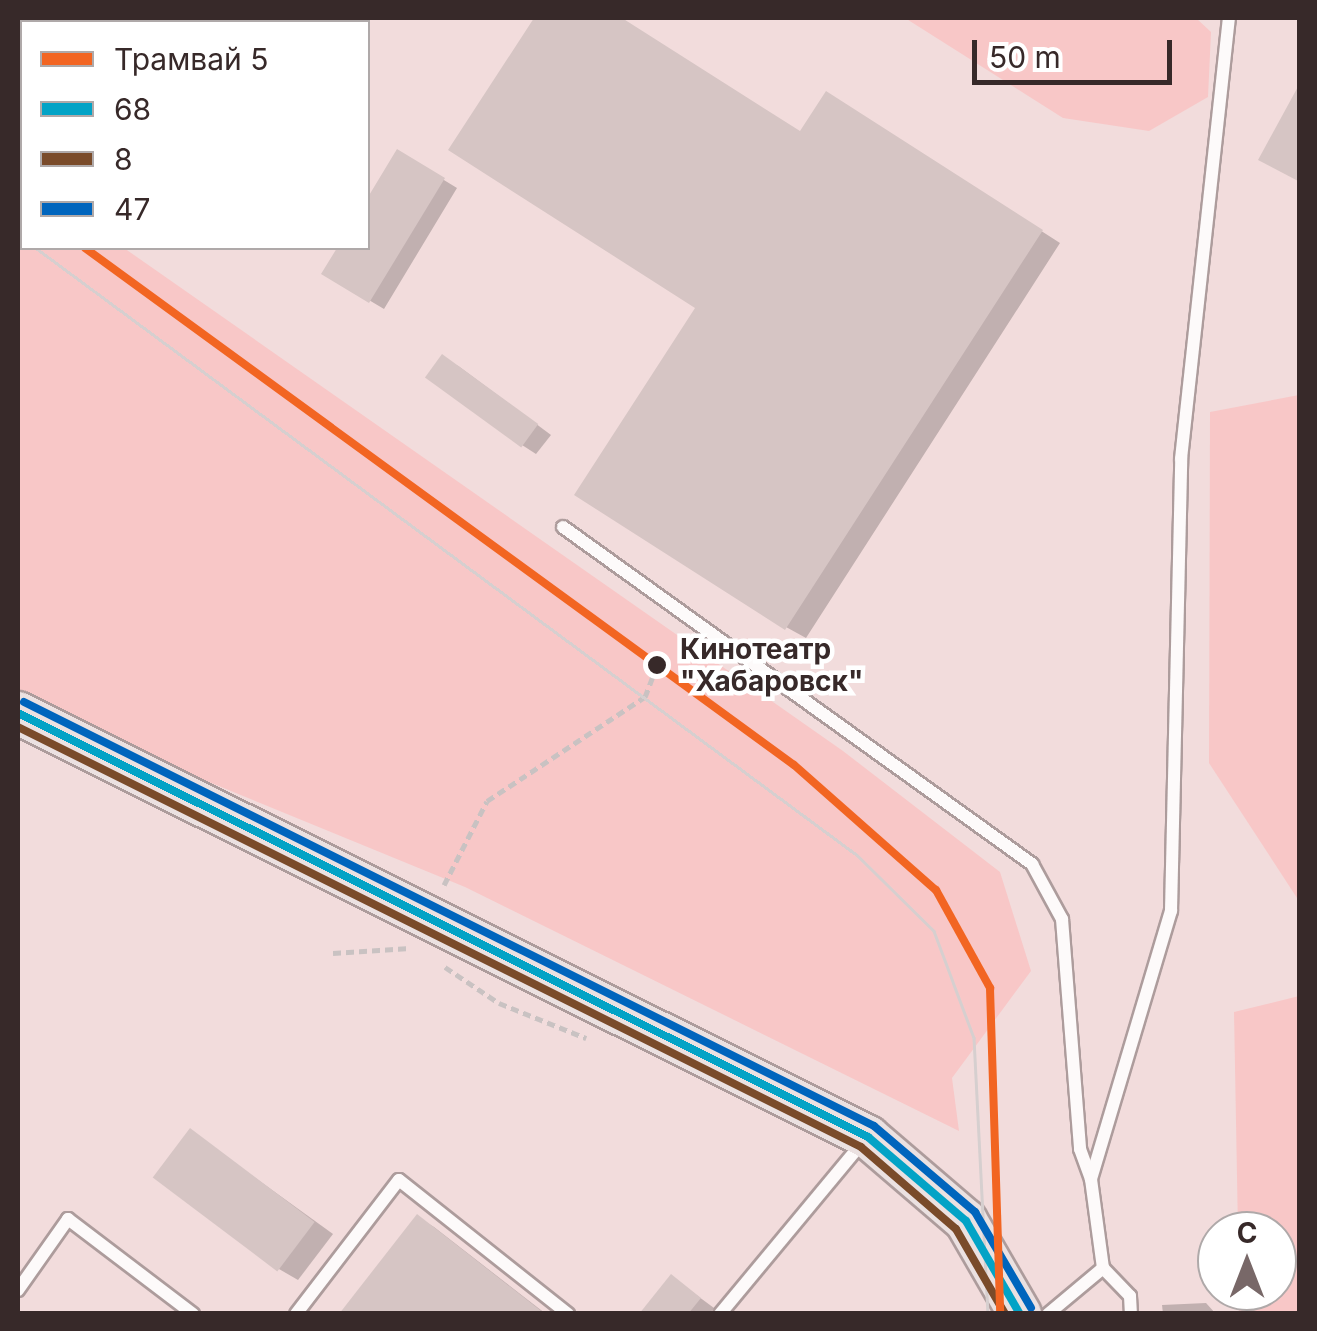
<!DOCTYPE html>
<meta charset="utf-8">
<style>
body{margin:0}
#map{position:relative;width:1317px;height:1331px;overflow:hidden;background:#f2dcdc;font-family:Inter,sans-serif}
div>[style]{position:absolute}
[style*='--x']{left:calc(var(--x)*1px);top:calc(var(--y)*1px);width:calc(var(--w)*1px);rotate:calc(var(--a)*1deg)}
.green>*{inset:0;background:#f8c7c7}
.shadow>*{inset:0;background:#0003}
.building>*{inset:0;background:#d6c5c4;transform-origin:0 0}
.path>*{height:5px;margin-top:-2.5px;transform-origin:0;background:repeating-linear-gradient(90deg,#c9c2c2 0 8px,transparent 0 13px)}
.roads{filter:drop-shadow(2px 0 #ad9c9c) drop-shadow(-2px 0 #ad9c9c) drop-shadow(0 2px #ad9c9c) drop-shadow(0 -2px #ad9c9c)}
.lane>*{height:12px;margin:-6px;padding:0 6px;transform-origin:6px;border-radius:6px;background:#fdfafa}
.primary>*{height:42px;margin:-21px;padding:0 21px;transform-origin:21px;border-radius:21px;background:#ebe1e1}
.tram>*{height:2.5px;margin:-1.25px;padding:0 1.25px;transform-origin:1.25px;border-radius:1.25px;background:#d6cfcf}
.bus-1>*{height:8px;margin:-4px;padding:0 4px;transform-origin:4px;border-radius:4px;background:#03a3c6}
.bus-2>*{height:8px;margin:-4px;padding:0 4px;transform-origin:4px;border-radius:4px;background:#7a4b2a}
.bus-3>*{height:8px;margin:-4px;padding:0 4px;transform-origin:4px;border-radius:4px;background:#0065bd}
.tram-1>*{height:8px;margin:-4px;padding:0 4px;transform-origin:4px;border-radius:4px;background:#f26522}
.dots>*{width:28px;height:28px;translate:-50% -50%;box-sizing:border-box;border:5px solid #fff;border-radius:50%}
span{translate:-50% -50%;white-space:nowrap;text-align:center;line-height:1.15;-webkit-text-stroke:9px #fff;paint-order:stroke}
.stop-label{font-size:28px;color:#372929;font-weight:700}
.left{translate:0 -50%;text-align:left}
.frame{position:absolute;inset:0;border:20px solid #372929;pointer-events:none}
.legend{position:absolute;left:20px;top:20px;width:350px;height:230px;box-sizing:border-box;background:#fff;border:2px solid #afa9a9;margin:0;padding:12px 18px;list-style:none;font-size:30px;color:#372929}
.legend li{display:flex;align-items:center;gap:20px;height:50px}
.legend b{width:50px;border:2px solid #afa9a9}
.north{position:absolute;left:1197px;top:1211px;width:100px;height:100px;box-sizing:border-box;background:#fff;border:2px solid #afa9a9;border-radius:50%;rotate:0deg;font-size:28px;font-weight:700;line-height:40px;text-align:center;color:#372929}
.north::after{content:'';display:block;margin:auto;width:35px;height:45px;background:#786868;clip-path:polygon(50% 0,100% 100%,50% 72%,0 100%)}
.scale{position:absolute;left:972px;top:40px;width:200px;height:45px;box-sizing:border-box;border:5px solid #372929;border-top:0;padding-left:12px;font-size:30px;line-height:35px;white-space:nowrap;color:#372929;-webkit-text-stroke:8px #fff;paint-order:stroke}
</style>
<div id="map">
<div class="green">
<div style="clip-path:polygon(905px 18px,1196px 18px,1211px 32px,1208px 97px,1149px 131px,1063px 118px)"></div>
<div style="clip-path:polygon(18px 169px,22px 248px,124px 248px,843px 751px,1000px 872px,1031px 971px,952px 1078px,959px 1131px,465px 887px,109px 741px,18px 692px)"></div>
<div style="clip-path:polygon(1299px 395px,1300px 395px,1299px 901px,1209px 763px,1210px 412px)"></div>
<div style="clip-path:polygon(1299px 996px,1299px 1313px,1239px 1313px,1239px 1291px,1277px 1291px,1277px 1231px,1238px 1231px,1234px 1012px)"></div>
</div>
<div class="shadow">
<div style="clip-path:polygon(78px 18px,137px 18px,144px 22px,84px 22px)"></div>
<div style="clip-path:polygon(536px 18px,619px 18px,801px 134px,846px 105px,1060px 243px,806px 638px,786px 627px,698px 307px,451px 149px)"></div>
<div style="clip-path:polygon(398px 152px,457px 188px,384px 309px,325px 274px,340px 248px,368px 248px,368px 202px)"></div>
<div style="clip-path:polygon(457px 365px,551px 435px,536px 454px,522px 445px)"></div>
<div style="clip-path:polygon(190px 1131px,333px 1234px,298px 1280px,279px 1269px)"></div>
<div style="clip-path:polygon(417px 1217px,434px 1227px,546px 1314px,342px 1314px)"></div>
<div style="clip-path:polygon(672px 1277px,714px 1308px,709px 1314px,642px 1314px)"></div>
<div style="clip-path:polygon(1206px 1303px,1216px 1314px,1163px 1314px,1162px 1305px)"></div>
</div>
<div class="building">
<div style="clip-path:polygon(534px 18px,622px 18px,800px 131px,826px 91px,1043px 230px,785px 630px,574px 495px,695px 308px,448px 150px)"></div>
<div style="clip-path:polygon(1300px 83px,1300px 182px,1258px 160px)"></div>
<div style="clip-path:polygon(397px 149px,445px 178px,369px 303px,321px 274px,337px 248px,368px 248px,368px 197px)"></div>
<div style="left:442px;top:354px;width:119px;height:29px;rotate:36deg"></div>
<div style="left:190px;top:1128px;width:156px;height:62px;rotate:37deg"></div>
<div style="clip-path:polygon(417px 1214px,545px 1314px,339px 1314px)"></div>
<div style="clip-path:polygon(671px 1274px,701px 1298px,688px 1314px,639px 1314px)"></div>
</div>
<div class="path">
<div style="--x:444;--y:885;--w:94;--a:-62.9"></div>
<div style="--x:487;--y:801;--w:189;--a:-33.4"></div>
<div style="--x:645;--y:697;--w:33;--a:-69"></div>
<div style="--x:333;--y:953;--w:77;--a:-3.7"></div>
<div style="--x:445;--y:967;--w:65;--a:33.7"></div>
<div style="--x:499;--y:1003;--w:94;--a:21.9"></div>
</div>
<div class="roads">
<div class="lane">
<div style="--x:42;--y:18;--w:7;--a:34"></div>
<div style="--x:175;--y:18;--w:8;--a:30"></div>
<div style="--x:208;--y:22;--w:5;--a:-53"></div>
<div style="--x:313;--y:22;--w:4;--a:-63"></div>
<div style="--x:18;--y:96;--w:6;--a:45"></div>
<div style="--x:563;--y:527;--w:578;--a:35.7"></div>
<div style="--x:1032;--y:864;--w:63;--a:61.4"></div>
<div style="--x:1062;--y:919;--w:231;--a:85.5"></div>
<div style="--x:1080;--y:1149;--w:32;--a:70"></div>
<div style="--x:1103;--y:1268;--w:39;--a:46"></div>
<div style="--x:1130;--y:1296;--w:18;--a:87"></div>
<div style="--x:18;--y:1290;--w:87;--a:-54.8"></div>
<div style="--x:68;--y:1219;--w:157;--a:37.2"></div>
<div style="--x:296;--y:1314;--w:169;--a:-52.5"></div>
<div style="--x:399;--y:1180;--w:216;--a:38.4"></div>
<div style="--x:720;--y:1314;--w:224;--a:-50.3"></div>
<div style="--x:1048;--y:1314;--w:72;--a:-39.9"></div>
<div style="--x:1103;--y:1268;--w:90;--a:-97.7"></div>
<div style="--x:1091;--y:1179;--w:280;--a:-73.4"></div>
<div style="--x:1171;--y:911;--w:452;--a:-88.7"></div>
<div style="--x:1181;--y:459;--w:444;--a:-83.8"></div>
</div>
<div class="primary">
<div style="--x:18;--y:713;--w:950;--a:26.51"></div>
<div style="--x:868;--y:1137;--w:129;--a:40.6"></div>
<div style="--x:966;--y:1221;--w:108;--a:59.9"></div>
</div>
</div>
<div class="tram">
<div style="--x:18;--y:234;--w:6;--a:45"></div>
<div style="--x:36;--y:248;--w:1021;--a:36.48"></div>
<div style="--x:857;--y:855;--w:108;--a:44.6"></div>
<div style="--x:934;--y:931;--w:114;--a:69.5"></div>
<div style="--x:974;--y:1038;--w:276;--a:87.1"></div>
</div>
<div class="bus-1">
<div style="--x:18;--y:713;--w:950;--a:26.51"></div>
<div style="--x:868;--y:1137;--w:129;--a:40.6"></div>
<div style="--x:966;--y:1221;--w:108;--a:59.9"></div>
</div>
<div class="bus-2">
<div style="--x:18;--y:727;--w:942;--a:26.48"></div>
<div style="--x:861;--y:1147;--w:125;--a:40.8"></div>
<div style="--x:956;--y:1229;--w:98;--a:60"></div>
</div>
<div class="bus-3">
<div style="--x:24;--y:702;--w:950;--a:26.51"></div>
<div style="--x:874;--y:1126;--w:133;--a:40.4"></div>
<div style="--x:975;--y:1212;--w:111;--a:59.7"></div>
</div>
<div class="tram-1">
<div style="--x:85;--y:248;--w:877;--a:36.1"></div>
<div style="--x:794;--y:765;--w:189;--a:41.4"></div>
<div style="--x:936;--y:890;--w:112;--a:61.1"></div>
<div style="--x:990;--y:988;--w:326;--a:88.2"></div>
</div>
<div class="dots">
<div style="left:657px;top:665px;background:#372929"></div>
</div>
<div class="stop-label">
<span class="left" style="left:680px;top:665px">Кинотеатр<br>"Хабаровск"</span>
</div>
<div class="frame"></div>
<ul class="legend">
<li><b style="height:12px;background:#f26522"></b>Трамвай 5</li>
<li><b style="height:12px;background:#03a3c6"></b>68</li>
<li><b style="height:12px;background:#7a4b2a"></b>8</li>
<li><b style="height:12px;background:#0065bd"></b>47</li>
</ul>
<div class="north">С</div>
<div class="scale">50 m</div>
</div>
